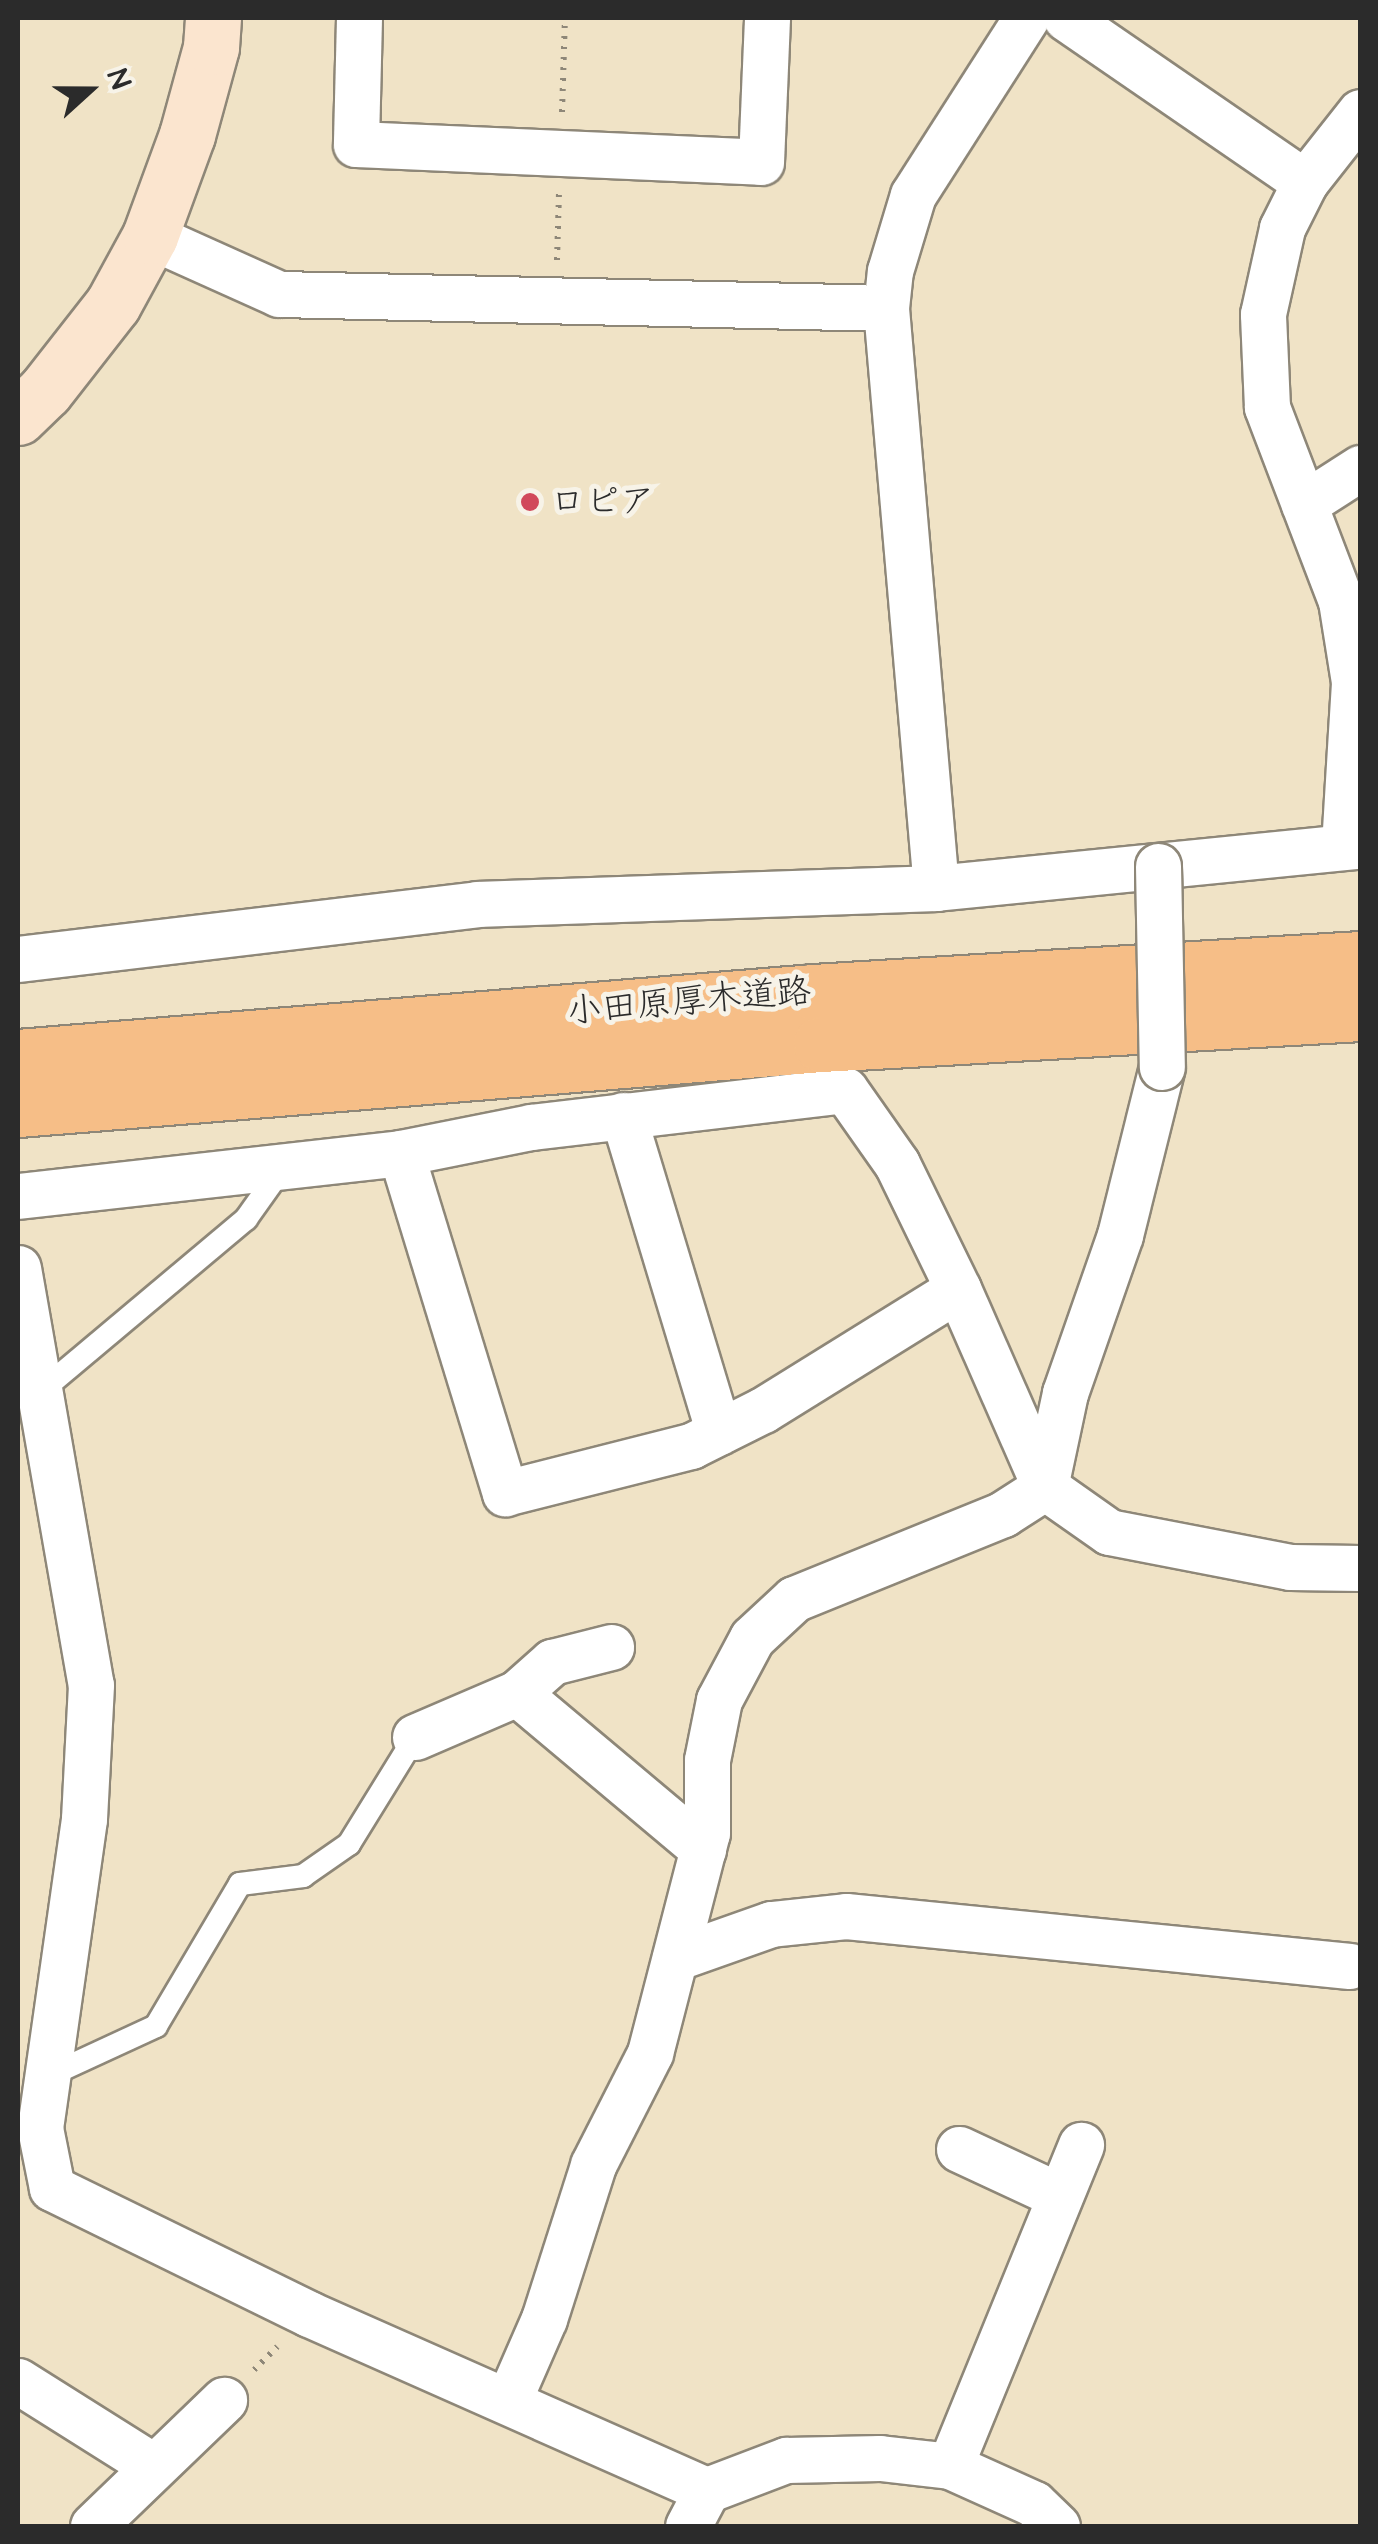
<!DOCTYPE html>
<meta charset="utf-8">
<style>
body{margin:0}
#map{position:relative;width:1378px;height:2544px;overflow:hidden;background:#f0e3c6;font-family:"Architects Daughter","Klee One",sans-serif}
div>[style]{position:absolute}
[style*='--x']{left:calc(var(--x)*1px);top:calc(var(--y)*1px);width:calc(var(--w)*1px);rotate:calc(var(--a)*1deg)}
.path>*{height:6px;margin-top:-3px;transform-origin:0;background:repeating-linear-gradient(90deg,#8e8778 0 2.5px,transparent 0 10.5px)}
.roads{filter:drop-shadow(2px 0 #8e8778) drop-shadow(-2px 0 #8e8778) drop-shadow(0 2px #8e8778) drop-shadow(0 -2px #8e8778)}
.lane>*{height:22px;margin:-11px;padding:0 11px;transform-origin:11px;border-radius:11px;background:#fff}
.street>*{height:45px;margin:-22.5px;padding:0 22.5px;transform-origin:22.5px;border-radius:22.5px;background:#fff}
.secondary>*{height:55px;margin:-27.5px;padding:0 27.5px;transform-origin:27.5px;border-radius:27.5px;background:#fbe5cf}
.highway>*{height:55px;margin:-27.5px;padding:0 27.5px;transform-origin:27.5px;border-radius:27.5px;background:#f6be87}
.bridges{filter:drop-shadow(2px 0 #8e8778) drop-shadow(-2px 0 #8e8778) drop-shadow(0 2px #8e8778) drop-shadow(0 -2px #8e8778)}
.street-bridge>*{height:45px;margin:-22.5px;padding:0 22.5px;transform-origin:22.5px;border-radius:22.5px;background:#fff}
.dots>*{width:28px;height:28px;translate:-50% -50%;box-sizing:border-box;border:5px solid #f7f3e8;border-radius:50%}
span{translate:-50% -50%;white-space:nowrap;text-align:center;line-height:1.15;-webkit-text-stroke:10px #f7f3e8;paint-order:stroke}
.poi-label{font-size:35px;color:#2b2b2b}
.left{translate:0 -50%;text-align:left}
.street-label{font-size:35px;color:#2b2b2b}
.frame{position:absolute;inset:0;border:20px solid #2b2b2b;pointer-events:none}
.north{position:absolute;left:40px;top:40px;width:100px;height:100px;-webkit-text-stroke:8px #f7f3e8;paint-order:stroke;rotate:69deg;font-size:28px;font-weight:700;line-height:40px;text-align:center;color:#2b2b2b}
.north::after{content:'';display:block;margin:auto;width:35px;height:45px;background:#2b2b2b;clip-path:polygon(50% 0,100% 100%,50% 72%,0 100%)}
</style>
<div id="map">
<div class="path">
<div style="--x:562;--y:112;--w:94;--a:-88.2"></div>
<div style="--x:557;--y:260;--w:67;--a:-88.3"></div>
<div style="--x:254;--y:2370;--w:33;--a:-45"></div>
</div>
<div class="roads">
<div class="lane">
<div style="--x:41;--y:1391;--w:268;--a:-40"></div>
<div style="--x:246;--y:1219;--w:64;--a:-54.6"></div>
<div style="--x:48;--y:2076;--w:119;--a:-24.8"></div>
<div style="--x:156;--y:2026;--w:165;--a:-59.4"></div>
<div style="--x:240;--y:1884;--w:64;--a:-7.2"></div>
<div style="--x:303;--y:1876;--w:56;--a:-34.8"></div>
<div style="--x:349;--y:1844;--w:126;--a:-58.3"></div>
</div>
<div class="street">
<div style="--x:359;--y:18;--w:126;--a:91.4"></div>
<div style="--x:356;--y:144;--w:405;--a:2.5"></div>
<div style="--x:761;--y:162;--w:144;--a:-87.6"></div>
<div style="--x:1066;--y:18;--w:290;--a:34.5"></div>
<div style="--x:150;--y:236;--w:141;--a:24.2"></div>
<div style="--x:279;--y:294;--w:607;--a:1.32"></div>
<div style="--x:1304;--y:504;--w:67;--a:-32.7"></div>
<div style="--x:1344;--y:846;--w:164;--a:-86.5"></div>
<div style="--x:1354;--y:682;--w:82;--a:-99.1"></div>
<div style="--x:1341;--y:601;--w:208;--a:-110.9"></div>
<div style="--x:1267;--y:407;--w:93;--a:-92.5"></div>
<div style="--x:1263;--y:314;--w:88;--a:-77.5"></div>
<div style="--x:1282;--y:228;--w:51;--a:-63.4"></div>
<div style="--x:1305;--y:182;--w:89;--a:-51.8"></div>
<div style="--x:936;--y:888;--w:582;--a:-94.93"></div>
<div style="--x:886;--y:308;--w:37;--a:-84"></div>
<div style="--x:890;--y:271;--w:79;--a:-73.2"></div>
<div style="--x:913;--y:195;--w:210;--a:-57.4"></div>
<div style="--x:18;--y:959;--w:462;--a:-6.8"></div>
<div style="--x:477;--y:904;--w:459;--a:-2"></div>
<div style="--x:936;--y:888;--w:426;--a:-5.7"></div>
<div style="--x:623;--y:1115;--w:331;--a:73.2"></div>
<div style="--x:401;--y:1153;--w:356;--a:73"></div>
<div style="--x:505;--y:1493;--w:192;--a:-14.2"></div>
<div style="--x:691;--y:1446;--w:80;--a:-26.6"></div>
<div style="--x:763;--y:1410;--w:229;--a:-31.8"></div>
<div style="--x:18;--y:1196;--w:385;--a:-6.4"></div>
<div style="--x:401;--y:1153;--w:133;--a:-11.3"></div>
<div style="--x:531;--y:1127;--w:316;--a:-6.7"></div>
<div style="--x:845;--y:1090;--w:90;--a:54.9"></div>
<div style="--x:897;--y:1164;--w:139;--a:64"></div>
<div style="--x:958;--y:1289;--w:216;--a:66.3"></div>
<div style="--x:1045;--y:1487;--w:78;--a:35.1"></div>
<div style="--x:1109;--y:1532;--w:184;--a:10.9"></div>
<div style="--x:1290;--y:1567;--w:70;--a:0.8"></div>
<div style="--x:18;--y:1268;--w:423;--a:80.1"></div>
<div style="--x:91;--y:1685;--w:134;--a:93"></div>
<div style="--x:84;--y:1819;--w:312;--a:98.1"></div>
<div style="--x:40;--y:2128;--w:61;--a:78.7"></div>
<div style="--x:517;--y:1693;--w:47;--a:-41.5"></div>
<div style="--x:552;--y:1662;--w:61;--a:-14.3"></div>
<div style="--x:415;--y:1737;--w:111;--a:-23.3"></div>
<div style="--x:517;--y:1693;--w:243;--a:40"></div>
<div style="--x:675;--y:1958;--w:102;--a:-19.5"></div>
<div style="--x:771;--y:1924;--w:75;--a:-6.1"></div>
<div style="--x:846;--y:1916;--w:506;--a:5.67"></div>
<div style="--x:959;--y:2149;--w:111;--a:25"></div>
<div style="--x:52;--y:2188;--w:286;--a:26.1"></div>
<div style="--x:309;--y:2314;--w:435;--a:23.9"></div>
<div style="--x:18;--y:2381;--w:160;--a:32.2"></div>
<div style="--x:509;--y:2399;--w:87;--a:-66.4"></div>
<div style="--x:544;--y:2319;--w:162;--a:-72.3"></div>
<div style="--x:593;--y:2165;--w:126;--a:-63"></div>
<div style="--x:650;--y:2053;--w:227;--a:-75.5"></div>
<div style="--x:707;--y:1833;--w:73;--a:-90"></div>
<div style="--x:707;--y:1760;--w:61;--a:-78.7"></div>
<div style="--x:719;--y:1700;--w:70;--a:-62"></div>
<div style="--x:752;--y:1638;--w:57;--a:-42.9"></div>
<div style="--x:794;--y:1599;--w:226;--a:-22.1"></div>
<div style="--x:1003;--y:1514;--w:50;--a:-32.7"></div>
<div style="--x:1045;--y:1487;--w:96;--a:-78"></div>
<div style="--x:1065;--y:1393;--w:167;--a:-70.8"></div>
<div style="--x:1120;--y:1235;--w:173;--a:-76"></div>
<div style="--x:950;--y:2466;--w:347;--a:-67.8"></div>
<div style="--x:93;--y:2526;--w:182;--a:-43.9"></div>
<div style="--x:688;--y:2526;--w:41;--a:-62.2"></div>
<div style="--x:707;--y:2490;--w:85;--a:-20.8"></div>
<div style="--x:786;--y:2460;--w:94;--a:-1.2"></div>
<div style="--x:880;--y:2458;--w:70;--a:6.5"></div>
<div style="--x:950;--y:2466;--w:92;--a:24.3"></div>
<div style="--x:1034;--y:2504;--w:32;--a:44"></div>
</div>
<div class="secondary">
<div style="--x:18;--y:417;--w:37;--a:-44"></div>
<div style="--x:45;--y:391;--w:110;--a:-52"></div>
<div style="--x:113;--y:304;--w:77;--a:-61.4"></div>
<div style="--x:150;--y:236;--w:108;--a:-69.9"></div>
<div style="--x:187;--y:135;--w:91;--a:-74.7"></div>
<div style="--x:211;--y:47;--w:29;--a:-86"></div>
</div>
<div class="highway">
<div style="--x:18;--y:1057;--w:798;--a:-4.67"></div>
<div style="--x:813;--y:992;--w:548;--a:-3.45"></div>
<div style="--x:18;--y:1109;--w:806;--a:-4.63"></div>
<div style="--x:821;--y:1044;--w:540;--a:-3.29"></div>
</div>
</div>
<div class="bridges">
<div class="street-bridge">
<div style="--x:1158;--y:866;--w:201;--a:88.9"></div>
</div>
</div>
<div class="dots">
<div style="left:530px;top:502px;background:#d1495b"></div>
</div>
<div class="poi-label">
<span class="left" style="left:550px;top:502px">ロピア</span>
</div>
<div class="street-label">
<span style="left:689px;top:1002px;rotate:-5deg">小田原厚木道路</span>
</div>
<div class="frame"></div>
<div class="north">N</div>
</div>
